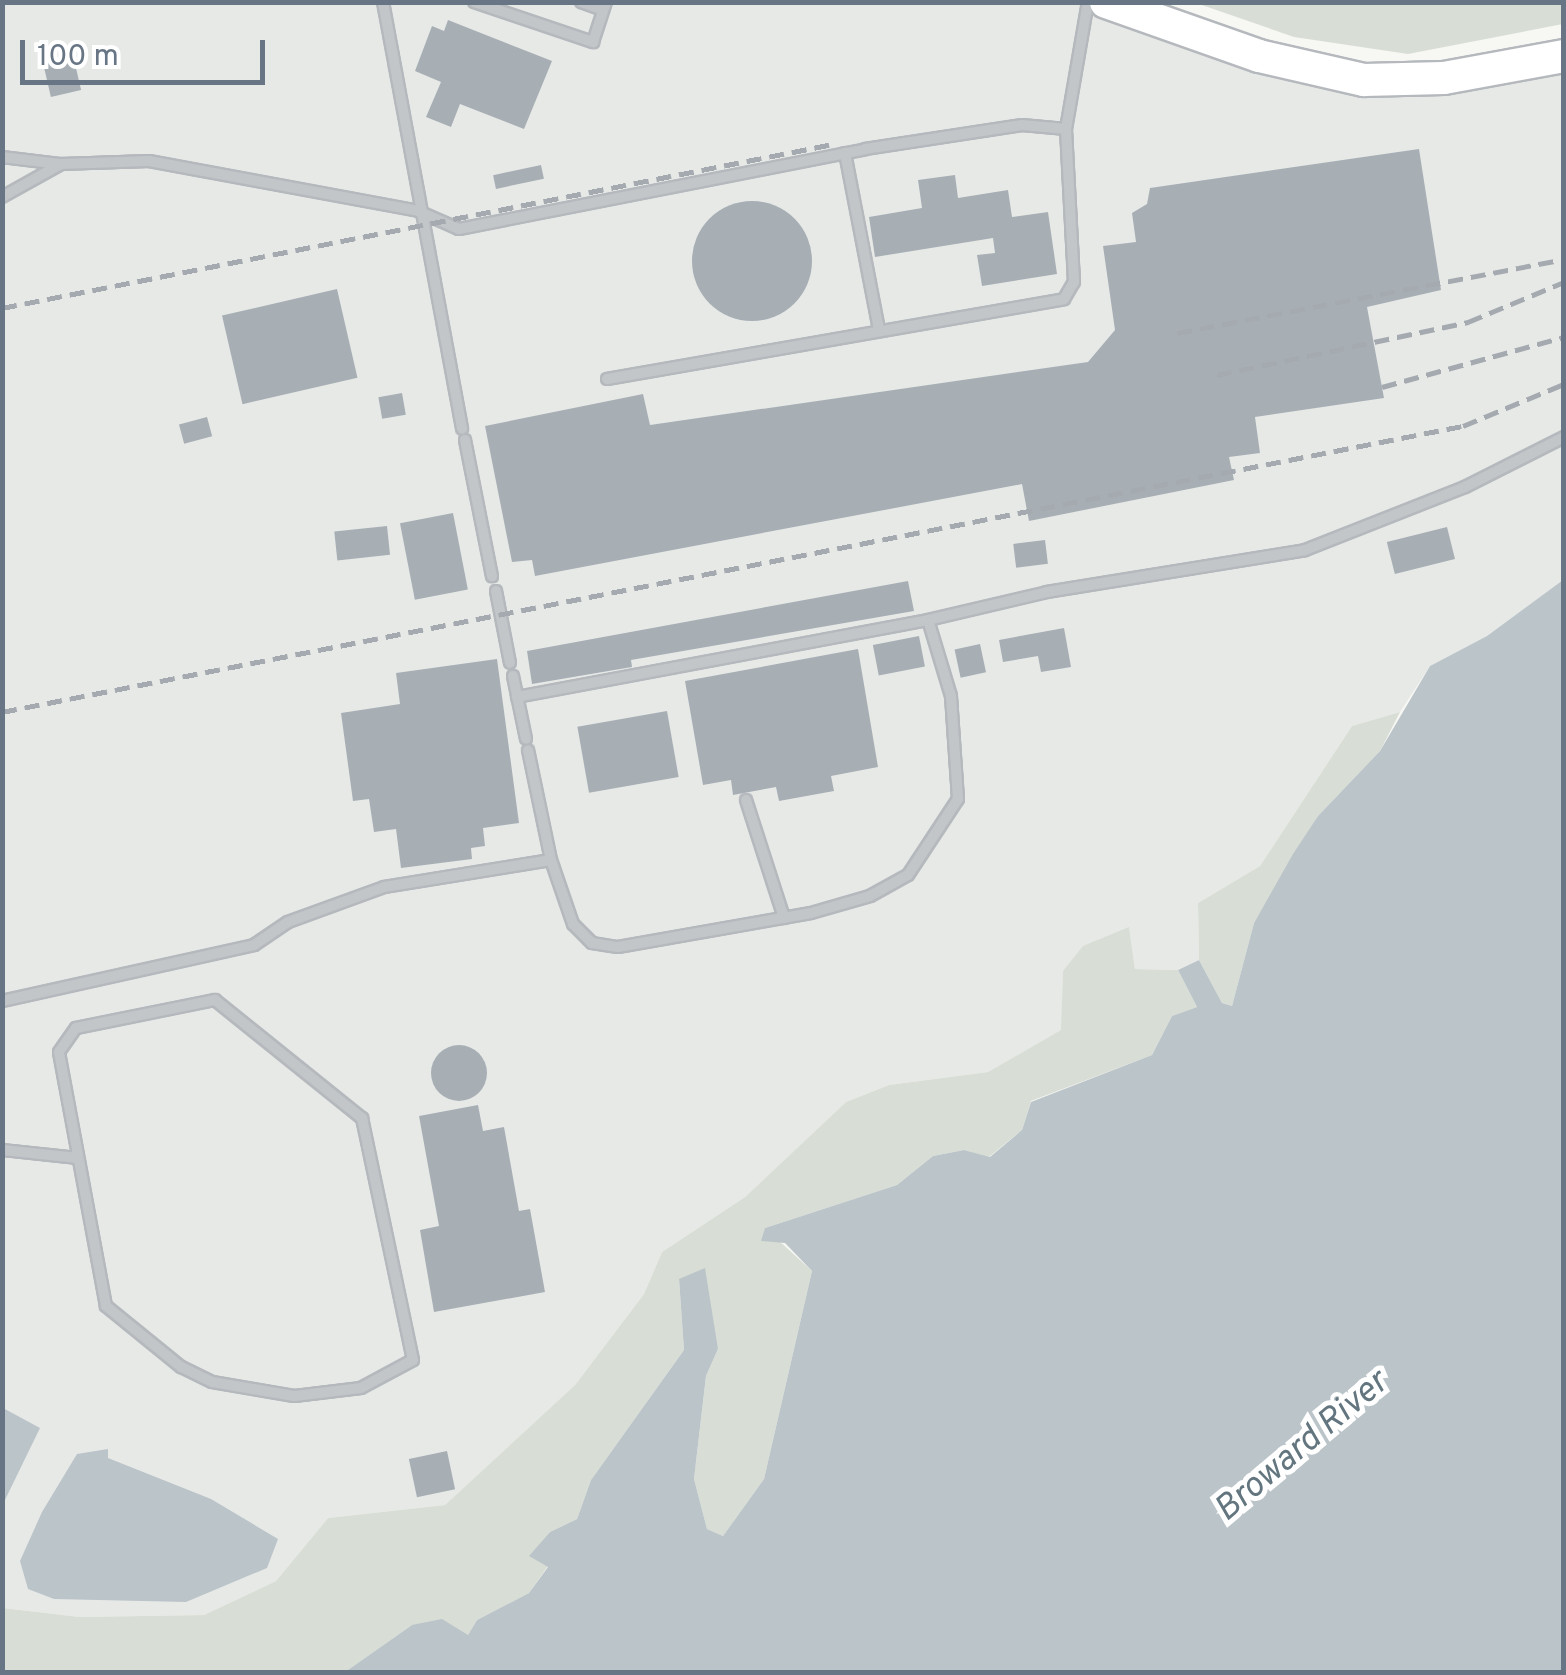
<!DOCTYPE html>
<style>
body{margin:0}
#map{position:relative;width:1566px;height:1675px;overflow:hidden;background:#f7f7f4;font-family:Overpass,sans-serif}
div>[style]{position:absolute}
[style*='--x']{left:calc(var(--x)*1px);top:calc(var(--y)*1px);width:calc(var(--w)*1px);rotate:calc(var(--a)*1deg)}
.built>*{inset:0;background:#e7e9e7}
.green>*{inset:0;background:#d8ded5}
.water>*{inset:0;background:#bbc4c9}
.building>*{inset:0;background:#a7afb5;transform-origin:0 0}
.round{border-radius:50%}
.roads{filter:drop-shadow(2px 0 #b5b9bd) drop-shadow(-2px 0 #b5b9bd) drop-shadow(0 2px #b5b9bd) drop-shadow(0 -2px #b5b9bd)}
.service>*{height:10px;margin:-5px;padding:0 5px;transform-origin:5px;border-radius:5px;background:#c2c6c9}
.primary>*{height:32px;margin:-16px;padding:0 16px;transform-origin:16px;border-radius:16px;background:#fff}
.rail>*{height:5px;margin-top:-2.5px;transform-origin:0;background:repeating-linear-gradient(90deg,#a5aab0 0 15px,transparent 0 23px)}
span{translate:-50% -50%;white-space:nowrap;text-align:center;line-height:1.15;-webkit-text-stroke:10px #fff;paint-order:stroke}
.water-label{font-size:35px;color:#63767f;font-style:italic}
.frame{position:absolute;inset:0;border:5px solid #677584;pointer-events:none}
.scale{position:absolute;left:20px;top:40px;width:245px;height:45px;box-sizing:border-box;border:5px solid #677584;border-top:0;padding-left:12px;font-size:30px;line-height:35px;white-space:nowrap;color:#677584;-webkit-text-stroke:8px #fff;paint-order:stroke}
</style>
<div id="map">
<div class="built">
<div style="clip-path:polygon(1080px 2px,1281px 73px,1563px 65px,1563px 580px,1487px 636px,1430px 666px,1400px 712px,1352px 726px,1260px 866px,1198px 903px,1199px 960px,1178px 970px,1135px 969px,1129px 928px,1063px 971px,1062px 1030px,988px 1072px,889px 1085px,846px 1102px,745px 1197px,662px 1252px,644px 1294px,575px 1385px,445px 1505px,328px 1518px,276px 1581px,204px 1615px,80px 1617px,3px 1608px,3px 3px)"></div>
</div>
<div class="green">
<div style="clip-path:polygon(1196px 3px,1563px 3px,1563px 24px,1408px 54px,1294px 37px)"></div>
<div style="clip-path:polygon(1400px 712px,1380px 751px,1318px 816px,1254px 923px,1232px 1006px,1222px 1003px,1199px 960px,1198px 903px,1260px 866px,1352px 726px)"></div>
<div style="clip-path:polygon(1129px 927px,1135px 969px,1178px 970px,1197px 1007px,1172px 1016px,1152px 1055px,1031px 1101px,1022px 1130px,989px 1157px,964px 1150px,933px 1156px,897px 1185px,765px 1228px,812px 1271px,764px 1479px,723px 1536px,707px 1529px,694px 1479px,706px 1376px,718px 1349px,679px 1279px,684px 1350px,591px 1480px,577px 1519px,550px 1532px,530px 1556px,548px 1566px,529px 1593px,477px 1620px,468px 1635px,412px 1625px,345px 1672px,3px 1672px,3px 1608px,80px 1617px,204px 1615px,276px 1581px,328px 1518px,445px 1505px,575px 1385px,644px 1294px,662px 1252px,745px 1197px,846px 1102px,889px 1085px,988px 1072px,1061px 1030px,1063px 971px,1083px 946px)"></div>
</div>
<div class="water">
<div style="clip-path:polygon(1563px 580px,1563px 1672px,345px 1672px,412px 1625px,442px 1619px,468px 1635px,477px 1620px,529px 1593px,548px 1567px,529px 1556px,550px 1532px,577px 1519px,591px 1480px,684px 1350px,679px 1279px,705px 1268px,718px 1349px,706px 1376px,694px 1479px,707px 1529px,723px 1536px,764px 1479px,812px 1271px,785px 1243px,761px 1241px,765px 1228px,897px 1185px,933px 1156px,964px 1150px,990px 1157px,1022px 1130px,1031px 1102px,1152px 1055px,1172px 1016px,1197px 1007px,1178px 970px,1199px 960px,1222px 1003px,1232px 1006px,1254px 923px,1293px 854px,1318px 816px,1380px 751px,1430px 666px,1487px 636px)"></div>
<div style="clip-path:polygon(3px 1408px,40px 1428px,3px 1504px)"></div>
<div style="clip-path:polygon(108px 1449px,108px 1458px,211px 1499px,278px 1539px,267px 1568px,186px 1602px,54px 1599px,28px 1589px,20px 1561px,42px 1512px,77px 1454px)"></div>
</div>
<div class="building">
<div style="clip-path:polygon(448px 20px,552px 61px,524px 129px,460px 104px,451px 127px,426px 117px,441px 82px,415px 71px,432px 26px,444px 31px)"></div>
<div style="left:73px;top:55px;width:36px;height:31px;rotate:77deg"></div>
<div style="clip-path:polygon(1419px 149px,1441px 290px,1367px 307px,1384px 398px,1255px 417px,1260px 453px,1229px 457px,1234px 480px,1029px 521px,1022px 484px,535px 576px,532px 560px,512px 562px,485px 426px,643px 394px,650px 425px,1088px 362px,1115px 330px,1103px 246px,1136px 242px,1132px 213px,1147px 204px,1150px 188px)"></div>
<div style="left:541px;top:165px;width:14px;height:49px;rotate:78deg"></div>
<div style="clip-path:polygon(955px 175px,958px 198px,1008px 190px,1012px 217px,1048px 212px,1057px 274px,982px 286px,977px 255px,995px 253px,993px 238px,875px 257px,869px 217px,922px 208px,918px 180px)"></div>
<div class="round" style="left:692px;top:201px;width:120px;height:120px"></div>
<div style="left:337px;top:289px;width:91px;height:118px;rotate:77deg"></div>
<div style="left:402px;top:393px;width:22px;height:24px;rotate:80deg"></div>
<div style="left:207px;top:417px;width:20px;height:29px;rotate:75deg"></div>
<div style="left:453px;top:513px;width:78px;height:54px;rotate:79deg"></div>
<div style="left:387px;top:526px;width:29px;height:53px;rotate:84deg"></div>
<div style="left:1447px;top:527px;width:33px;height:62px;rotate:76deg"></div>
<div style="left:1045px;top:540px;width:24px;height:32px;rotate:83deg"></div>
<div style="clip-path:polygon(908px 581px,914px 611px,631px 660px,632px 667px,532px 684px,527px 651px)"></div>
<div style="clip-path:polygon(1064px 628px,1071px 667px,1041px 672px,1038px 656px,1003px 662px,999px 640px)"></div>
<div style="left:919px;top:636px;width:31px;height:47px;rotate:79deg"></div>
<div style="left:980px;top:644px;width:29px;height:26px;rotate:78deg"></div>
<div style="clip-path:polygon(858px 649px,878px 767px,831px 776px,834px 791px,779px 801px,776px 787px,733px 795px,731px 780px,703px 785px,685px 681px)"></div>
<div style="clip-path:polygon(497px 659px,519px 823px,483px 828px,485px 846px,471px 848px,472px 859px,401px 868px,396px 829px,374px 832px,369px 799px,353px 801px,341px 713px,400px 704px,396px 673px)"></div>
<div style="left:667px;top:711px;width:67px;height:91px;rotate:80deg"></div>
<div class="round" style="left:431px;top:1045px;width:56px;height:56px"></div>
<div style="clip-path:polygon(478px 1105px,483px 1131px,504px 1127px,519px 1211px,530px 1209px,545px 1292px,434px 1312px,420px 1230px,439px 1226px,419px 1116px)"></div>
<div style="left:447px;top:1451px;width:39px;height:39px;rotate:78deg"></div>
</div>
<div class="roads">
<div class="service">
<div style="--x:383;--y:2;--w:434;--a:79.5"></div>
<div style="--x:474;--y:2;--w:126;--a:18.6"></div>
<div style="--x:593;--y:42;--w:42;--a:-72"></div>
<div style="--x:581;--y:2;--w:23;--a:20"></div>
<div style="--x:845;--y:153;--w:179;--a:79.1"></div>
<div style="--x:2;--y:157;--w:58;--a:6.9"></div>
<div style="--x:2;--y:197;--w:68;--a:-29.2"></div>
<div style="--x:61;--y:164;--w:88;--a:-2"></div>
<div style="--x:149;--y:161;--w:274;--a:10.5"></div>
<div style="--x:418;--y:211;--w:45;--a:23.7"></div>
<div style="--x:459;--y:229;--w:414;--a:-11.1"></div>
<div style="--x:865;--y:149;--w:159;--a:-8.7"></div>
<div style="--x:1022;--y:125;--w:44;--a:5.2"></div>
<div style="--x:1066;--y:129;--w:129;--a:-80.2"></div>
<div style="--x:607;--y:379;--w:464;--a:-9.9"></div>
<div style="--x:1064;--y:299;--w:20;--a:-60"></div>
<div style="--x:1074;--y:282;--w:153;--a:-93"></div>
<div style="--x:465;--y:440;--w:139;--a:78.8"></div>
<div style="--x:496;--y:591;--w:73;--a:79"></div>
<div style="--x:513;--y:676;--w:64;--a:78.3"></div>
<div style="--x:517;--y:697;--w:418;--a:-10.6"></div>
<div style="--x:746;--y:800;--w:124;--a:72.1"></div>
<div style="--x:551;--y:860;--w:68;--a:71"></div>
<div style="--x:573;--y:924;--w:27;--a:45"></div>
<div style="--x:592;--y:943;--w:26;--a:9"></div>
<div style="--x:618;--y:947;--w:196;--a:-10"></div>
<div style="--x:811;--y:913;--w:61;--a:-16.1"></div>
<div style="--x:870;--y:896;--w:43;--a:-28.9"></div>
<div style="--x:908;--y:875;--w:91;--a:-56.7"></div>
<div style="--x:958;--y:799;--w:103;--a:-93.9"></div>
<div style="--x:951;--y:696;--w:79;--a:-106.8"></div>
<div style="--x:928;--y:620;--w:122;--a:-13.2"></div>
<div style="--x:1047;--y:592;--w:261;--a:-9.2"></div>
<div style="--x:1305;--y:550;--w:172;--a:-21.5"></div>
<div style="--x:1465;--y:487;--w:111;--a:-26.8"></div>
<div style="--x:215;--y:1000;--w:189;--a:38.8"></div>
<div style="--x:362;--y:1118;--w:247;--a:78.1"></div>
<div style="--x:413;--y:1360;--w:59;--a:151.7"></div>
<div style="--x:361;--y:1388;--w:67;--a:173.2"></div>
<div style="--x:294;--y:1396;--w:83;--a:-170.3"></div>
<div style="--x:212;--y:1382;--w:34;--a:-154"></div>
<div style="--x:181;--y:1367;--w:97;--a:-140.9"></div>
<div style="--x:106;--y:1306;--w:258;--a:-100.5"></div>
<div style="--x:59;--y:1052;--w:29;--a:-55"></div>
<div style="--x:76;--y:1028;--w:142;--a:-11.4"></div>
<div style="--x:2;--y:1001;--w:258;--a:-12.5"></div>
<div style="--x:254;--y:945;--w:41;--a:-34.1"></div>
<div style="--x:288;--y:922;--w:102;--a:-20"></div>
<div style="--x:384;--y:887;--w:169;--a:-9.2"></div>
<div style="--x:551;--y:860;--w:112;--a:-101.8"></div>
<div style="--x:2;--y:1150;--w:76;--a:6"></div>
</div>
<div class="primary">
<div style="--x:1106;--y:2;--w:162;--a:19.4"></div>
<div style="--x:1259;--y:56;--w:108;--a:12.9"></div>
<div style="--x:1364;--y:80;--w:80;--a:-1.4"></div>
<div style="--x:1444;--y:78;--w:122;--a:-10.4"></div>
</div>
</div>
<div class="rail">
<div style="--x:2;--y:308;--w:847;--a:-11.16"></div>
<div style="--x:1177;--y:333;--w:394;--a:-10.8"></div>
<div style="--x:1217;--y:375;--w:257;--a:-11.9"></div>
<div style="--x:1468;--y:322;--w:104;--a:-22.6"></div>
<div style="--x:1382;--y:387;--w:189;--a:-15.4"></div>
<div style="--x:2;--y:712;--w:1489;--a:-11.08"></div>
<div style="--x:1463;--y:426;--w:109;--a:-22.6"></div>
</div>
<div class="water-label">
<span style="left:1302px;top:1447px;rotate:-40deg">Broward River</span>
</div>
<div class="frame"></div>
<div class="scale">100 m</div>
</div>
